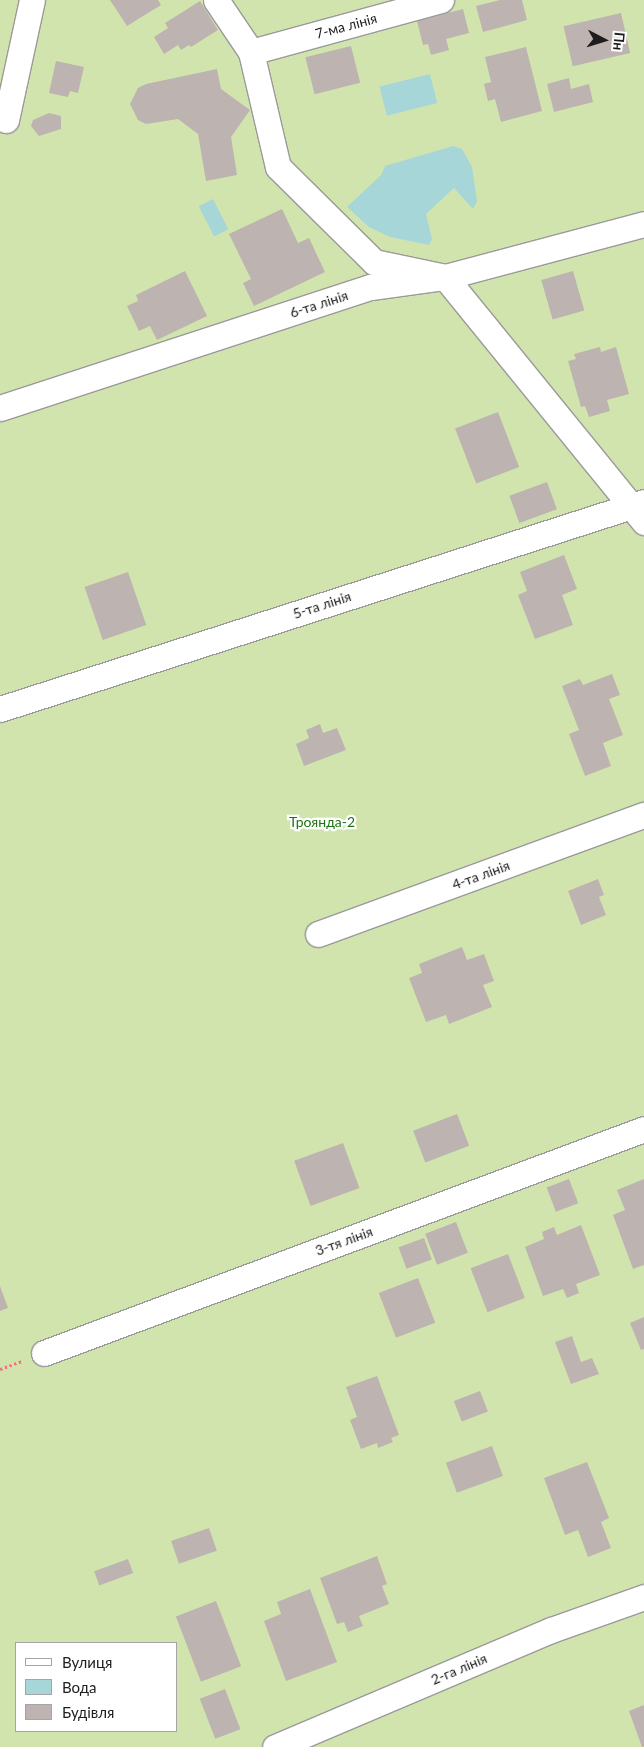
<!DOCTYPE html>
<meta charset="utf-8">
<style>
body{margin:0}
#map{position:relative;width:644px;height:1747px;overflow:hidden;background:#ede8e3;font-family:Lato,sans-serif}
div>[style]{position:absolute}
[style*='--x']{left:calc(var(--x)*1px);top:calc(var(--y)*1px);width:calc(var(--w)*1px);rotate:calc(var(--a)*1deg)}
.grass>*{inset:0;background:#d2e4ad}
.water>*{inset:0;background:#a7d6d8;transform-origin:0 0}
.building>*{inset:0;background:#bdb3b0;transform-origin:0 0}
.path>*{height:3px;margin-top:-1.5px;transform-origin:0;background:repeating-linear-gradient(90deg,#ee737e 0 2.5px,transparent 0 5px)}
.roads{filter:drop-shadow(1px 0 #9a9a9a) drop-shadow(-1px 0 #9a9a9a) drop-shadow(0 1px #9a9a9a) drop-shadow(0 -1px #9a9a9a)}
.minor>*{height:25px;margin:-12.5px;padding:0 12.5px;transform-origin:12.5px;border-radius:12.5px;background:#fff}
span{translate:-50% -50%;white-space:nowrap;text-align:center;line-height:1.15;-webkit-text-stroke:4.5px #fff;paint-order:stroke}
.street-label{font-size:14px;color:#1d1d1d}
.park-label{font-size:14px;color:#1e7214}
.legend{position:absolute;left:15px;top:1642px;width:162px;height:90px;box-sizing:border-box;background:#fff;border:1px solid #a5a5a5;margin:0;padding:6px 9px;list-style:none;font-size:15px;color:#1d1d1d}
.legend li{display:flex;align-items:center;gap:10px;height:25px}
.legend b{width:25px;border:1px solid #a5a5a5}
.north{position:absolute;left:579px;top:15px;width:50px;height:50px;-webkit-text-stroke:4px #fff;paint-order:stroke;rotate:95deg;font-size:14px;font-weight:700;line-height:20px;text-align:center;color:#1d1d1d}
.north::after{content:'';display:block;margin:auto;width:18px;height:22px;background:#1d1d1d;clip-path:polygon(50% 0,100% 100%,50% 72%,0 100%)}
</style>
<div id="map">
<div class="grass">
<div style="clip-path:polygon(evenodd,0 0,644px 0,644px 1747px,0 1747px,0 0,16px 1643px,176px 1643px,176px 1731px,16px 1731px,16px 1643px)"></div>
</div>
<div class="water">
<div style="left:430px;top:74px;width:30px;height:52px;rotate:76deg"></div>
<div style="clip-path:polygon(453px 146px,462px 149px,472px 167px,477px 201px,473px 209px,454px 188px,426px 214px,432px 239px,429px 245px,390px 237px,369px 227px,347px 207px,381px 175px,385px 166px)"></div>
<div style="left:213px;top:199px;width:34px;height:16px;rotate:63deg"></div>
</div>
<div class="building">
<div style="clip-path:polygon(110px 0,158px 0,161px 5px,127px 26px)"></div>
<div style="clip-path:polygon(500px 0,522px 0,527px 20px,483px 32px,476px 6px)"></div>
<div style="clip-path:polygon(200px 1px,218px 30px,191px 47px,189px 45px,181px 50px,178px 45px,164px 54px,154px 37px,168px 28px,165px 23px)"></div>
<div style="clip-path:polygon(463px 9px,469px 33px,446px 39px,449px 50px,431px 55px,428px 44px,423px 45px,417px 21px)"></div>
<div style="left:621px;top:13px;width:41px;height:59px;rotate:77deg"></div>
<div style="left:351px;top:46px;width:38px;height:47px;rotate:76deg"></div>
<div style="clip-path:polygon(526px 47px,542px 111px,501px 122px,495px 99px,488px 101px,484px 84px,491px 82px,485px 57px)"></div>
<div style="clip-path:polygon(56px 61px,84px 67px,78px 93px,70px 91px,68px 97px,49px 93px)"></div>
<div style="clip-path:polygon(217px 69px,221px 89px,250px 110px,231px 137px,237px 175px,206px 181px,198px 134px,178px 119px,146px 124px,138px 120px,130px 104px,138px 88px,146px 84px)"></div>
<div style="clip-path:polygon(569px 78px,571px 89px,589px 84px,593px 102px,554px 112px,547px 84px)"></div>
<div style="clip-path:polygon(49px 113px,61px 116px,61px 129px,39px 136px,31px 126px,33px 120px)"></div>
<div style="clip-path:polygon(282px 209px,298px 243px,309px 238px,325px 272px,254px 306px,243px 283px,251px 279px,229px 234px)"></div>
<div style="clip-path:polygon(185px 271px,207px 316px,157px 340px,150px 326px,139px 331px,127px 306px,138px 301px,136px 295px)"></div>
<div style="left:573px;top:271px;width:41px;height:33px;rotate:74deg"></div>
<div style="clip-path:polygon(600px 347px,601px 352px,616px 347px,629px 394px,607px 400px,610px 411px,589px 417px,585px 406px,581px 407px,568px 361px,576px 359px,574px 354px)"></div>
<div style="left:498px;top:412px;width:59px;height:46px;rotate:69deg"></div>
<div style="left:547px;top:482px;width:29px;height:40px;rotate:70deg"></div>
<div style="clip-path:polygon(564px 555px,577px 589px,562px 595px,573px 625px,535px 639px,518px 595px,527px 591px,520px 572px)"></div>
<div style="left:128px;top:572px;width:56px;height:46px;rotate:71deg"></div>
<div style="clip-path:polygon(612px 674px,620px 695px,609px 699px,623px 735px,603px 743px,611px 766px,585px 776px,569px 734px,579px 730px,562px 686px,580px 679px,583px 685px)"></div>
<div style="clip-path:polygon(320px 724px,323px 733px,337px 728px,346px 750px,304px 766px,296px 744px,309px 738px,306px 730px)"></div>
<div style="clip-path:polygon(598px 879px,604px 895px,599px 897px,606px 915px,581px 925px,568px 891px)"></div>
<div style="clip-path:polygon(462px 947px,467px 960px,484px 954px,494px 981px,483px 985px,492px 1007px,449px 1024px,446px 1015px,426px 1022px,409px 978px,422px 973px,419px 964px)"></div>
<div style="left:457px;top:1114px;width:34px;height:47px;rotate:69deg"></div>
<div style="left:343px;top:1143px;width:48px;height:52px;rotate:70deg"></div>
<div style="left:569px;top:1179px;width:26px;height:24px;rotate:69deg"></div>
<div style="clip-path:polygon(644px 1179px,644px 1265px,633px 1269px,613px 1215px,625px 1210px,617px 1190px)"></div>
<div style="left:456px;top:1222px;width:33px;height:33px;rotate:69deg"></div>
<div style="clip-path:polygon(581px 1225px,600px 1275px,576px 1284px,579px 1293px,567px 1298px,563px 1289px,543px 1296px,525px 1247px,544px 1239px,542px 1232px,554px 1227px,557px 1235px)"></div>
<div style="left:424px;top:1238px;width:23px;height:27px;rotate:70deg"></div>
<div style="left:508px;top:1254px;width:47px;height:40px;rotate:69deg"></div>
<div style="left:418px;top:1278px;width:48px;height:42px;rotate:69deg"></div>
<div style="clip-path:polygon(0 1286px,8px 1308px,0 1311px)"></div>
<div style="clip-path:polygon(644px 1317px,644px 1349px,641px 1350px,630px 1323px)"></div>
<div style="clip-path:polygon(572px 1336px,581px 1362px,592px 1358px,599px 1374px,571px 1384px,555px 1342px)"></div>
<div style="clip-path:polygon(377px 1376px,399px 1435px,391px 1438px,393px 1442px,378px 1448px,377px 1443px,361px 1449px,350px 1420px,357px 1417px,346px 1387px)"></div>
<div style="left:480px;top:1391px;width:22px;height:28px;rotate:69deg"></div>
<div style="left:492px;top:1446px;width:32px;height:49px;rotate:70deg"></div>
<div style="clip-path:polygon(587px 1462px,609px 1518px,601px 1522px,611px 1548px,588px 1557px,578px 1530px,565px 1535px,544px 1478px)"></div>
<div style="left:209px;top:1528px;width:24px;height:40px;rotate:71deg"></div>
<div style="clip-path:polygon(377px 1556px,387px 1584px,382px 1586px,389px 1604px,359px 1616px,363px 1626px,348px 1632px,344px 1622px,337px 1624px,320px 1578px)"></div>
<div style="left:128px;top:1559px;width:15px;height:36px;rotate:70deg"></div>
<div style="clip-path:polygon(310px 1589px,337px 1662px,286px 1681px,264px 1621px,281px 1614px,277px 1602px)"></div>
<div style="left:216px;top:1601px;width:70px;height:43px;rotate:69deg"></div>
<div style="left:225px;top:1689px;width:43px;height:27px;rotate:69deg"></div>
<div style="clip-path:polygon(644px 1705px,644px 1747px,642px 1747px,629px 1711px)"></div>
</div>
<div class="path">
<div style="--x:0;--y:1369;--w:23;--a:-20"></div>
</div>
<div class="roads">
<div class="minor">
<div style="--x:216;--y:0;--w:63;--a:56.1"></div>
<div style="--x:251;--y:52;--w:118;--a:76.8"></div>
<div style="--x:278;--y:167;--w:135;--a:44.7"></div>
<div style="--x:374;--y:262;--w:73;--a:11.9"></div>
<div style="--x:445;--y:277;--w:316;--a:50.9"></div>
<div style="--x:251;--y:52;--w:197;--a:-15.3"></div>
<div style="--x:6;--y:120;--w:123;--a:-77.8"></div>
<div style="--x:0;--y:408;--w:390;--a:-18.1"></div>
<div style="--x:371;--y:287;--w:75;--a:-7.7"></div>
<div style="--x:445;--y:277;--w:206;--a:-14.9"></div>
<div style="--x:0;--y:709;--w:676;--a:-17.82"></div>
<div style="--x:318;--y:934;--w:347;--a:-20.1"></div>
<div style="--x:44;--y:1353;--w:640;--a:-20.47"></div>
<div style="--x:275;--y:1747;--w:300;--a:-23"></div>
<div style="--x:551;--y:1630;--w:99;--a:-19.5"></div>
</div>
</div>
<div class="street-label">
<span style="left:346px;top:26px;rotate:-15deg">7-ма лінія</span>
<span style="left:319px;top:304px;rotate:-18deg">6-та лінія</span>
<span style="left:322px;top:605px;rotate:-18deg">5-та лінія</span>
<span style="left:481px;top:875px;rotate:-20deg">4-та лінія</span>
<span style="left:344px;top:1241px;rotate:-20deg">3-тя лінія</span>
<span style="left:459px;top:1669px;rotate:-23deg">2-га лінія</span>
</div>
<div class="park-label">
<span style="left:322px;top:822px">Троянда-2</span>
</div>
<ul class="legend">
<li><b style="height:6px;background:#fff"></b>Вулиця</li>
<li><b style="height:14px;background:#a7d6d8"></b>Вода</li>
<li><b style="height:14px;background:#bdb3b0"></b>Будівля</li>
</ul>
<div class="north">Пн</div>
</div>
